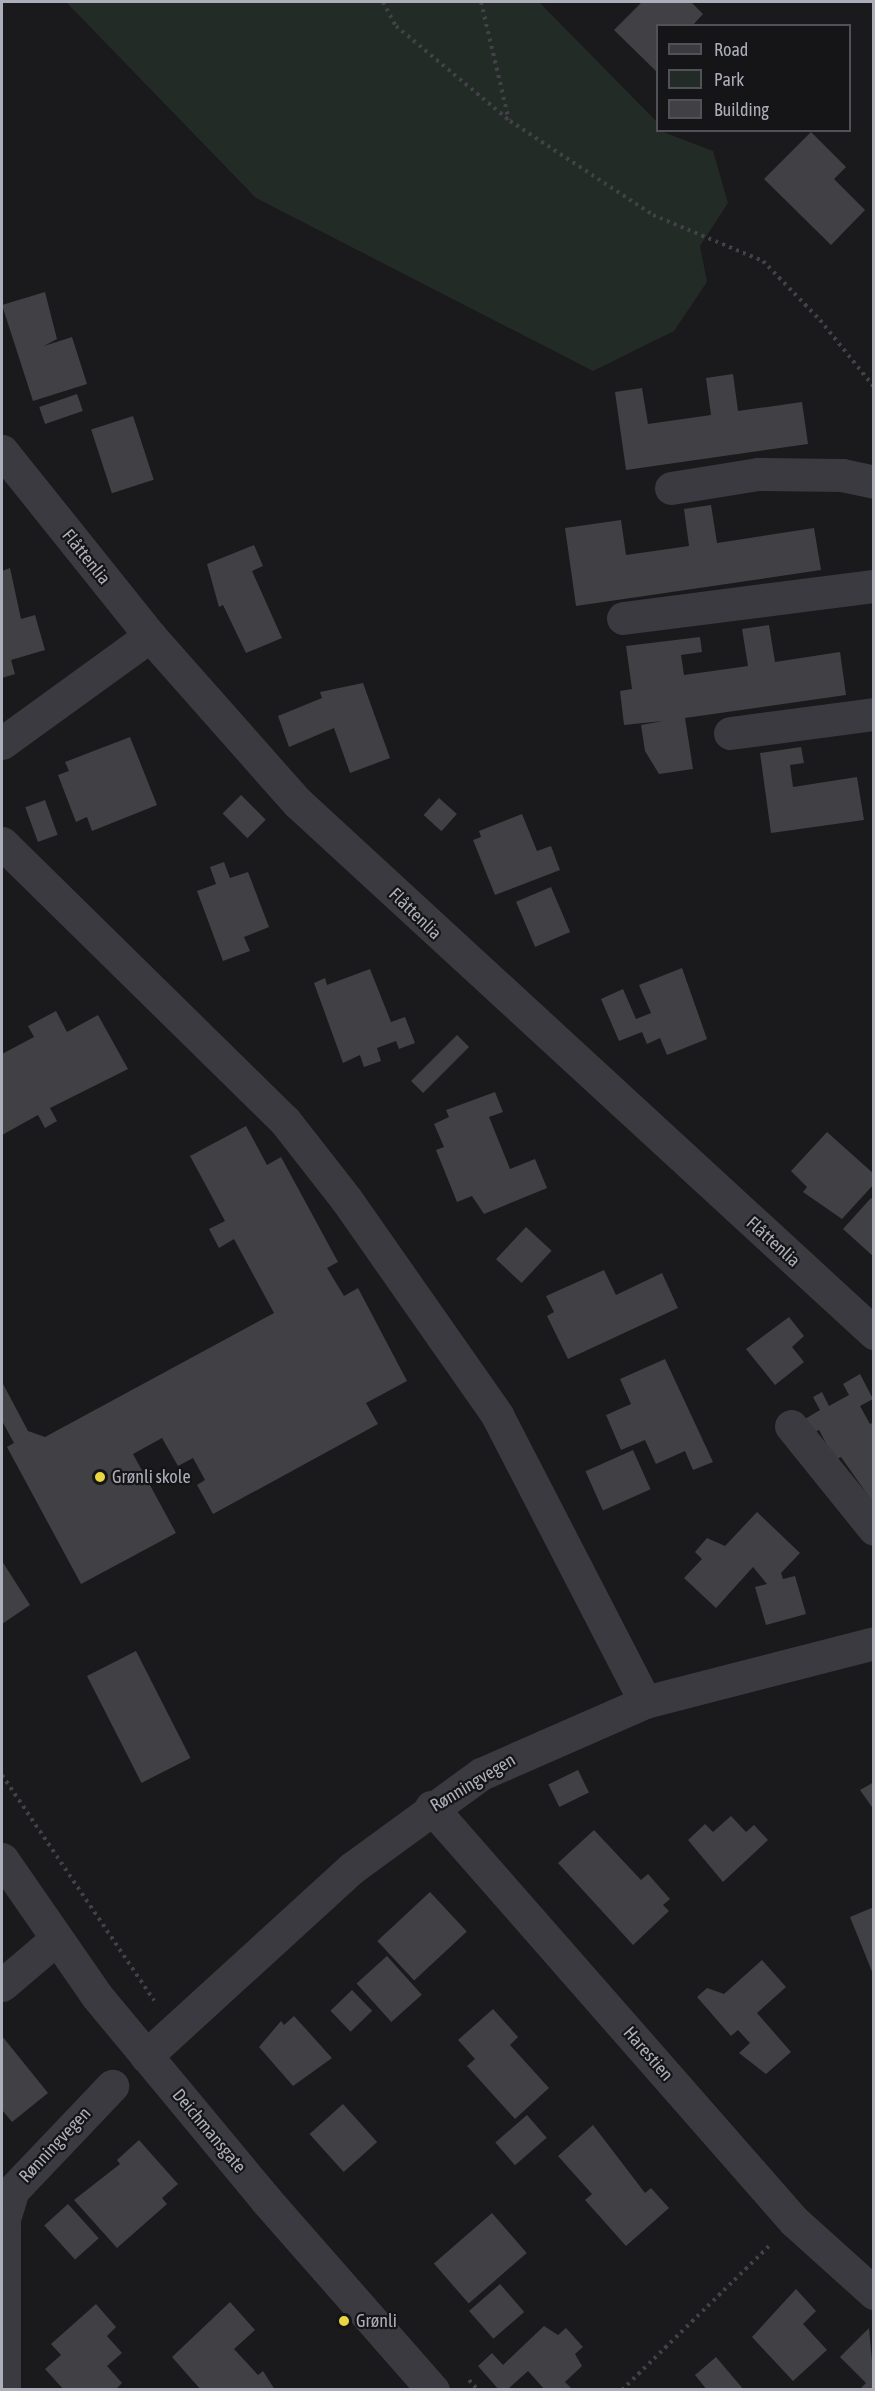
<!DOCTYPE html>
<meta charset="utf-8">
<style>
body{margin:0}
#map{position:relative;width:875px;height:2391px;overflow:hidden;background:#1a191b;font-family:"Asap Condensed",sans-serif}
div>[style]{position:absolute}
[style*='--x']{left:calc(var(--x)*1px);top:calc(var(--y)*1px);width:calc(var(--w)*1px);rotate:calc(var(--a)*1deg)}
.green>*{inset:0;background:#232b26}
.building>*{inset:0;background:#414145;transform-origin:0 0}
.path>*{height:4px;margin-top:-2px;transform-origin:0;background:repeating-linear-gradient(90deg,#414147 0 3px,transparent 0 7.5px)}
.minor>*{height:33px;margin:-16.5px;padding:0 16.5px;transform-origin:16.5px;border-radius:16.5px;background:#3b3a40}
.dots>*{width:16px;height:16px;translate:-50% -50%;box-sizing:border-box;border:3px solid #151416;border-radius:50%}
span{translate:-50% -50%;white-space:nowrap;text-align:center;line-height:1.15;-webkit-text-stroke:4.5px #151416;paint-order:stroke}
.street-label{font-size:18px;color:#acaeba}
.poi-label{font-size:18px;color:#acaeba}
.left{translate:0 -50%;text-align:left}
.frame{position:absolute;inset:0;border:3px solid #acaeba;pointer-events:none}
.legend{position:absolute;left:656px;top:24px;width:195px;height:108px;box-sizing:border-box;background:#151416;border:2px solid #515258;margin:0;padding:8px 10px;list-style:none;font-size:18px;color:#acaeba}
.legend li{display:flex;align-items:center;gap:12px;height:30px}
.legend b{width:30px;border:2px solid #515258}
</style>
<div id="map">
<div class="green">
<div style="clip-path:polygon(66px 2px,539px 2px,657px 122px,658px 130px,713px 151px,728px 203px,700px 246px,707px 282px,674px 331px,593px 371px,256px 198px)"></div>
</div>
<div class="building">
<div style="clip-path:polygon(642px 2px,691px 2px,703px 14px,692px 26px,658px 26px,658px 73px,614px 30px)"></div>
<div style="clip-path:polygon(811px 132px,846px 167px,834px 179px,865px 210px,831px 245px,764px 179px)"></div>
<div style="clip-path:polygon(45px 292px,57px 339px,44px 346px,72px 337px,87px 384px,33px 401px,2px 305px)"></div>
<div style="clip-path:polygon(733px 374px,738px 411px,802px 402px,808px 444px,626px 470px,615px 392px,642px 388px,648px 424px,711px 415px,706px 378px)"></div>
<div style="left:77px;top:394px;width:18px;height:40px;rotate:71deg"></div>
<div style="left:133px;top:416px;width:67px;height:44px;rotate:72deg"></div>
<div style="clip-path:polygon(711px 505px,717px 543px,814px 528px,821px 570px,576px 606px,565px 528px,621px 520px,626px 555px,689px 546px,684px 509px)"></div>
<div style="clip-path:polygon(254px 545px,263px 566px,252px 571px,282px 638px,246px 653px,223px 605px,219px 607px,207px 564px)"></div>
<div style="clip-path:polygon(10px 568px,21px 619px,35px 615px,45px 650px,11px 660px,15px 674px,2px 678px,2px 571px)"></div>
<div style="clip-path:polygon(769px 625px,775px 662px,840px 652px,846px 695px,685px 718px,693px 769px,659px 774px,645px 751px,641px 725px,663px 721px,624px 725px,620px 691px,632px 689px,626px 646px,700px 637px,702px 652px,681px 655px,684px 675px,748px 666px,742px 629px)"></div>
<div style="clip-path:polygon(363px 683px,390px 758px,350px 773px,334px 728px,289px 747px,278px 716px,322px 698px,320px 692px)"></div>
<div style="clip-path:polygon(130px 737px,157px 805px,92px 831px,87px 817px,76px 822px,58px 775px,69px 771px,65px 762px)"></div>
<div style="clip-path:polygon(801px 747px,804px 763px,790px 765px,793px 787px,857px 777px,864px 820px,771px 833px,760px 753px)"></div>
<div style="left:241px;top:795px;width:35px;height:26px;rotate:45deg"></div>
<div style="left:439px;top:798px;width:24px;height:23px;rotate:42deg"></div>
<div style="left:45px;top:800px;width:37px;height:21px;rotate:70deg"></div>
<div style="clip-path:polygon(522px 814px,537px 851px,551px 846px,560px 870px,495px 895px,473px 840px,481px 837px,479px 831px)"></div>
<div style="clip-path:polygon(224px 862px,230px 878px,248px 872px,269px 927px,244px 937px,250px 951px,223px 961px,197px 891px,216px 884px,210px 867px)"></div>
<div style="left:551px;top:887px;width:49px;height:38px;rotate:67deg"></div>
<div style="clip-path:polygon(682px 968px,707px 1039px,667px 1055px,660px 1038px,647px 1044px,642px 1032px,619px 1041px,601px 999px,623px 989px,636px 1019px,651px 1013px,639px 985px)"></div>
<div style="clip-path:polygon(370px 969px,391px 1022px,405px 1017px,415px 1043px,399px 1049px,396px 1041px,377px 1048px,381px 1061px,364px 1067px,360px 1055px,343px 1063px,314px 983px,325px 978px,327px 985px)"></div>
<div style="clip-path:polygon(56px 1011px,67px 1032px,98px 1015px,128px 1069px,50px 1108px,57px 1121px,45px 1128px,38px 1115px,2px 1135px,2px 1054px,34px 1037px,28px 1026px)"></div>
<div style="left:457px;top:1035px;width:17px;height:65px;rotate:45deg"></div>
<div style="clip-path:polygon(495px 1092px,503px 1112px,489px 1117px,510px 1169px,535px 1159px,547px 1188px,484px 1214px,472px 1196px,457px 1202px,436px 1150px,444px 1147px,434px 1124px,449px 1117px,446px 1110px)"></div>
<div style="clip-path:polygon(246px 1126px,267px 1165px,281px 1157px,338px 1262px,327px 1268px,344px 1296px,358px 1288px,407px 1381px,366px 1403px,378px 1424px,213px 1514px,197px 1485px,205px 1480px,193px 1458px,178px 1466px,162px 1438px,133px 1454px,176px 1533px,81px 1584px,7px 1447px,14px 1443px,2px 1421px,2px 1382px,28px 1431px,45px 1437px,274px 1313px,234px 1239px,219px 1248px,209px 1229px,225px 1221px,190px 1156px)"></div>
<div style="clip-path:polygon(827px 1132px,874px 1174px,874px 1184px,842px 1219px,803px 1192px,807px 1187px,791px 1171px)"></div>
<div style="clip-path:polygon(871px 1198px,874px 1200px,874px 1257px,843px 1229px)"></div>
<div style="left:526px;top:1227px;width:35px;height:44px;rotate:43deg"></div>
<div style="clip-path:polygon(604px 1270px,616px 1295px,662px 1273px,678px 1308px,568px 1359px,547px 1316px,554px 1312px,546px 1296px)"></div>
<div style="clip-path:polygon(789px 1317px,804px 1336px,792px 1347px,804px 1362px,775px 1385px,746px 1349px)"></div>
<div style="clip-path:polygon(665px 1359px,713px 1462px,693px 1470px,685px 1451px,656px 1464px,645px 1440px,621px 1450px,606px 1415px,631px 1404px,620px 1379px)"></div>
<div style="clip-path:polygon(860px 1374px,873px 1399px,860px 1406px,870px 1424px,874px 1422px,874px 1504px,841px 1457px,835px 1460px,819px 1430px,813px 1433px,805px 1419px,820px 1410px,813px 1397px,822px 1392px,829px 1406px,849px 1395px,843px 1384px)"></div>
<div style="left:633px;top:1450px;width:43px;height:52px;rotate:66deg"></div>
<div style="clip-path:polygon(757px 1512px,800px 1553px,781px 1573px,783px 1579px,795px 1576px,806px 1614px,766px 1625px,755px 1587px,767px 1584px,753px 1567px,716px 1608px,684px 1578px,702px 1559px,695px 1552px,707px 1538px,725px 1546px)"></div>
<div style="clip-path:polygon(2px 1561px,30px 1605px,2px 1624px)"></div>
<div style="left:136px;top:1651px;width:120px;height:55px;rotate:63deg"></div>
<div style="left:578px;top:1770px;width:25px;height:33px;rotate:64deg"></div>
<div style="clip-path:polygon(874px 1782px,874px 1810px,860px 1790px)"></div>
<div style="clip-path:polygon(731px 1816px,746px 1832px,754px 1825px,768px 1840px,723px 1882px,688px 1840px,705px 1824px,713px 1832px)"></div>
<div style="clip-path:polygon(594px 1830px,641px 1880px,648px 1874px,670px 1899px,663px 1905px,669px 1911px,633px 1945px,558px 1863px)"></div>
<div style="left:430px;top:1892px;width:54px;height:72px;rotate:47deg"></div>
<div style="clip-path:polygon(874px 1907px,874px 1974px,873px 1974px,850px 1917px)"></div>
<div style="left:387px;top:1956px;width:52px;height:41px;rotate:48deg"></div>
<div style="clip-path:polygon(762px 1960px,786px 1987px,757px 2013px,791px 2052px,766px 2074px,739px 2053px,750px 2043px,738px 2030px,731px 2036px,697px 1997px,707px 1988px,724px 1994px)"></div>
<div style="left:352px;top:1990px;width:29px;height:30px;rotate:46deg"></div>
<div style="clip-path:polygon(493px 2009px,518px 2037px,510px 2045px,549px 2088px,515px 2119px,467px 2066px,475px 2059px,458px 2040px)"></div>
<div style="clip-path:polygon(294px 2016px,332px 2058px,293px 2086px,259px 2047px,281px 2021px,284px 2025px)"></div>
<div style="clip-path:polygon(2px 2036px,48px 2093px,12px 2122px,2px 2110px)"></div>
<div style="left:343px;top:2104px;width:51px;height:45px;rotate:48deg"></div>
<div style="left:527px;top:2115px;width:30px;height:42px;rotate:49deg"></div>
<div style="clip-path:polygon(593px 2125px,645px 2193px,651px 2188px,669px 2208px,626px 2246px,585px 2200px,592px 2194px,558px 2156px)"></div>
<div style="clip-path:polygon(139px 2140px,178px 2184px,162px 2198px,167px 2204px,117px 2248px,74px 2200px,120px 2164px,117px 2160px)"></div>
<div style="left:68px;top:2204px;width:46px;height:32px;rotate:48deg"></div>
<div style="left:492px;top:2213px;width:53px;height:77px;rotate:49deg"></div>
<div style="left:500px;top:2284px;width:37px;height:41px;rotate:49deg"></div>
<div style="clip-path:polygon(796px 2289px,816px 2311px,803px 2324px,827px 2350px,793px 2381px,752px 2337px)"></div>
<div style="clip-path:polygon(230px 2302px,255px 2330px,234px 2349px,258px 2375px,263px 2371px,275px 2390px,201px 2390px,172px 2357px)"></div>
<div style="clip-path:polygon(96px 2304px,116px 2327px,107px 2336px,122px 2353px,107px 2366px,122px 2383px,115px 2390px,64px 2390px,45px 2369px,61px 2355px,51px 2344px)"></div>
<div style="clip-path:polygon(544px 2326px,558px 2335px,566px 2328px,583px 2347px,575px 2354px,582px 2366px,565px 2382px,573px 2390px,545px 2390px,528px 2371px,507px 2390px,499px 2390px,478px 2366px,492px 2353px,503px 2365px)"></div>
<div style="clip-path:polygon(869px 2328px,874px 2383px,872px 2390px,859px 2390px,866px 2383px,840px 2357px)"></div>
<div style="clip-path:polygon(716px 2357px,744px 2390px,707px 2390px,695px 2375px)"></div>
</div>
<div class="path">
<div style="--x:383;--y:2;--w:27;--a:62"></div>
<div style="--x:396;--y:26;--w:148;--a:39.8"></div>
<div style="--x:510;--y:121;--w:171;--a:33.3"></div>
<div style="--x:653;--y:215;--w:119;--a:22.7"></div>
<div style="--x:763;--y:261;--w:82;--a:46"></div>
<div style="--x:820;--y:320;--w:86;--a:51.1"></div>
<div style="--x:481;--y:2;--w:121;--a:76.7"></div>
<div style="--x:2;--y:1775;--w:272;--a:56"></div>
<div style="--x:469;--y:2380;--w:13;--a:48"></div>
<div style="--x:622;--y:2390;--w:207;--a:-44.4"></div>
</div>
<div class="minor">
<div style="--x:2;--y:451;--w:237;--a:51.3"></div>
<div style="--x:150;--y:636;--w:223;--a:48.5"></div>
<div style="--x:298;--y:803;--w:783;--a:42.62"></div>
<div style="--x:671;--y:488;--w:88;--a:-9.1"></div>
<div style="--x:758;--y:474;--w:84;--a:0.7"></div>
<div style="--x:842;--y:475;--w:33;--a:12"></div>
<div style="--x:623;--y:618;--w:253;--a:-7.3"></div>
<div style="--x:730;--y:733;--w:145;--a:-7.5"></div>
<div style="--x:2;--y:743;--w:183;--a:-35.9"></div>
<div style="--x:2;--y:843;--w:397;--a:44.5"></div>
<div style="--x:285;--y:1121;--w:99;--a:52"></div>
<div style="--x:346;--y:1199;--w:264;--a:55"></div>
<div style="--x:497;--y:1415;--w:323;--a:62.7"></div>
<div style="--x:791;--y:1426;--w:132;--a:51.1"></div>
<div style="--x:431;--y:1807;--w:551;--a:48.76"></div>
<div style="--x:794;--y:2221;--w:108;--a:42"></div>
<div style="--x:2;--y:1859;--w:165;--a:55.3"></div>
<div style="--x:96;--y:1995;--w:266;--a:50.3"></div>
<div style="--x:266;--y:2200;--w:253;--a:48.7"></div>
<div style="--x:2;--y:1985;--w:71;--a:-40.4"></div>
<div style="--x:146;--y:2056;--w:279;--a:-42.4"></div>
<div style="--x:352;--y:1868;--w:160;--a:-36.1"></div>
<div style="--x:481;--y:1774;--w:179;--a:-23.7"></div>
<div style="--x:645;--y:1702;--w:236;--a:-14.4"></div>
<div style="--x:4;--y:2390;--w:171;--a:-90"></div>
<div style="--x:4;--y:2219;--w:30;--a:-73"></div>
<div style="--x:13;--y:2190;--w:144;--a:-46.4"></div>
</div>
<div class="dots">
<div style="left:100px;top:1477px;background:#ead543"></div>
<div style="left:344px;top:2321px;background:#ead543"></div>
</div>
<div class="street-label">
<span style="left:86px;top:557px;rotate:51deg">Flåttenlia</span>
<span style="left:415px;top:914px;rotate:44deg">Flåttenlia</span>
<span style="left:773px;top:1242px;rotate:42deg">Flåttenlia</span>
<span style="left:473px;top:1783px;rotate:-31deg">Rønningvegen</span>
<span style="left:648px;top:2054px;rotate:49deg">Harestien</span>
<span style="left:209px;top:2131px;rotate:50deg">Deichmansgate</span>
<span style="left:55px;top:2145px;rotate:-47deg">Rønningvegen</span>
</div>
<div class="poi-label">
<span class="left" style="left:112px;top:1477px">Grønli skole</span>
<span class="left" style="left:356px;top:2321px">Grønli</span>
</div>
<div class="frame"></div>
<ul class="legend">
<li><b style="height:8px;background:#3b3a40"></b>Road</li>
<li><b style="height:16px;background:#232b26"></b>Park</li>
<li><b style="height:16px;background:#414145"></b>Building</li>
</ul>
</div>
